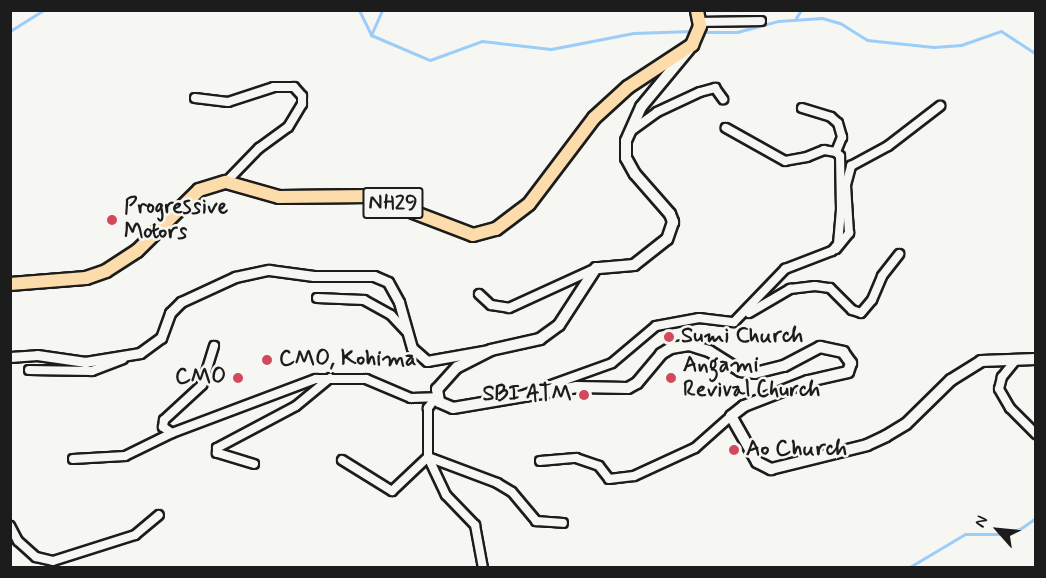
<!DOCTYPE html>
<style>
body{margin:0}
#map{position:relative;width:1046px;height:578px;overflow:hidden;background:#f6f6f2;font-family:Mynerve,sans-serif}
div>[style]{position:absolute}
[style*='--x']{left:calc(var(--x)*1px);top:calc(var(--y)*1px);width:calc(var(--w)*1px);rotate:calc(var(--a)*1deg)}
.stream>*{height:3px;margin:-1.5px;padding:0 1.5px;transform-origin:1.5px;border-radius:1.5px;background:#9ccdf9}
.roads{filter:drop-shadow(2px 0 #1c1c1c) drop-shadow(-2px 0 #1c1c1c) drop-shadow(0 2px #1c1c1c) drop-shadow(0 -2px #1c1c1c)}
.minor>*{height:8px;margin:-4px;padding:0 4px;transform-origin:4px;border-radius:4px;background:#f6f6f2}
.tertiary>*{height:9px;margin:-4.5px;padding:0 4.5px;transform-origin:4.5px;border-radius:4.5px;background:#f6f6f2}
.secondary>*{height:10px;margin:-5px;padding:0 5px;transform-origin:5px;border-radius:5px;background:#f6f6f2}
.trunk>*{height:12px;margin:-6px;padding:0 6px;transform-origin:6px;border-radius:6px;background:#fddcac}
.dots>*{width:16px;height:16px;translate:-50% -50%;box-sizing:border-box;border:3px solid #f6f6f2;border-radius:50%}
span{translate:-50% -50%;white-space:nowrap;text-align:center;line-height:1.15;-webkit-text-stroke:5px #f6f6f2;paint-order:stroke}
.shield-label span{padding:2px 4px;background:#f6f6f2;border:2px solid;border-radius:4px;-webkit-text-stroke-width:0}
.shield-label{font-size:21px;color:#1c1c1c;font-weight:700}
.poi-label{font-size:22px;color:#1c1c1c;font-weight:700}
.left{translate:0 -50%;text-align:left}
.right{translate:-100% -50%;text-align:right}
.frame{position:absolute;inset:0;border:12px solid #1c1c1c;pointer-events:none}
.north{position:absolute;left:968px;top:500px;width:60px;height:60px;-webkit-text-stroke:4px #f6f6f2;paint-order:stroke;rotate:297deg;font-size:16px;font-weight:700;line-height:24px;text-align:center;color:#1c1c1c}
.north::after{content:'';display:block;margin:auto;width:21px;height:27px;background:#1c1c1c;clip-path:polygon(50% 0,100% 100%,50% 72%,0 100%)}
</style>
<div id="map">
<div class="stream">
<div style="--x:148;--y:10;--w:19;--a:0"></div>
<div style="--x:359;--y:10;--w:28;--a:64"></div>
<div style="--x:371;--y:35;--w:64;--a:23"></div>
<div style="--x:430;--y:60;--w:55;--a:-20.1"></div>
<div style="--x:482;--y:41;--w:69;--a:6.6"></div>
<div style="--x:551;--y:49;--w:84;--a:-11"></div>
<div style="--x:633;--y:33;--w:60;--a:-1.9"></div>
<div style="--x:796;--y:18;--w:9;--a:-58"></div>
<div style="--x:10;--y:31;--w:40;--a:-32"></div>
<div style="--x:702;--y:32;--w:35;--a:0"></div>
<div style="--x:737;--y:32;--w:42;--a:-15"></div>
<div style="--x:778;--y:21;--w:44;--a:-3.9"></div>
<div style="--x:822;--y:18;--w:19;--a:16"></div>
<div style="--x:840;--y:23;--w:32;--a:32"></div>
<div style="--x:867;--y:40;--w:67;--a:6"></div>
<div style="--x:934;--y:47;--w:27;--a:-4"></div>
<div style="--x:961;--y:45;--w:42;--a:-19.3"></div>
<div style="--x:1001;--y:31;--w:42;--a:33.3"></div>
<div style="--x:371;--y:35;--w:27;--a:-66"></div>
<div style="--x:908;--y:568;--w:66;--a:-30.8"></div>
<div style="--x:965;--y:534;--w:37;--a:0"></div>
<div style="--x:1002;--y:534;--w:19;--a:-16"></div>
<div style="--x:1020;--y:529;--w:19;--a:-35"></div>
</div>
<div class="roads">
<div class="minor">
<div style="--x:700;--y:22;--w:61;--a:-0.9"></div>
<div style="--x:195;--y:98;--w:33;--a:7"></div>
<div style="--x:228;--y:102;--w:48;--a:-18.1"></div>
<div style="--x:274;--y:87;--w:20;--a:0"></div>
<div style="--x:294;--y:87;--w:12;--a:48"></div>
<div style="--x:302;--y:96;--w:8;--a:90"></div>
<div style="--x:302;--y:104;--w:27;--a:121"></div>
<div style="--x:288;--y:127;--w:36;--a:144"></div>
<div style="--x:259;--y:148;--w:47;--a:134.1"></div>
<div style="--x:802;--y:108;--w:30;--a:17"></div>
<div style="--x:831;--y:117;--w:9;--a:41"></div>
<div style="--x:838;--y:123;--w:15;--a:74"></div>
<div style="--x:842;--y:137;--w:16;--a:112"></div>
<div style="--x:631;--y:131;--w:32;--a:-36"></div>
<div style="--x:657;--y:112;--w:47;--a:-24.9"></div>
<div style="--x:700;--y:92;--w:16;--a:-15"></div>
<div style="--x:715;--y:88;--w:14;--a:54"></div>
<div style="--x:836;--y:249;--w:21;--a:-51"></div>
<div style="--x:849;--y:233;--w:48;--a:-93.6"></div>
<div style="--x:846;--y:185;--w:20;--a:-75"></div>
<div style="--x:851;--y:166;--w:42;--a:-28.4"></div>
<div style="--x:888;--y:146;--w:66;--a:-37.6"></div>
<div style="--x:479;--y:294;--w:16;--a:43"></div>
<div style="--x:491;--y:305;--w:18;--a:9"></div>
<div style="--x:509;--y:308;--w:94;--a:-24.6"></div>
<div style="--x:317;--y:298;--w:47;--a:2.4"></div>
<div style="--x:364;--y:300;--w:31;--a:29"></div>
<div style="--x:391;--y:315;--w:22;--a:47"></div>
<div style="--x:749;--y:313;--w:48;--a:-30.3"></div>
<div style="--x:790;--y:289;--w:25;--a:-7"></div>
<div style="--x:815;--y:286;--w:15;--a:8"></div>
<div style="--x:830;--y:288;--w:31;--a:45"></div>
<div style="--x:852;--y:310;--w:9;--a:18"></div>
<div style="--x:861;--y:313;--w:17;--a:-50"></div>
<div style="--x:872;--y:300;--w:26;--a:-67"></div>
<div style="--x:882;--y:276;--w:28;--a:-52"></div>
<div style="--x:1015;--y:361;--w:21;--a:129"></div>
<div style="--x:1002;--y:377;--w:12;--a:104"></div>
<div style="--x:999;--y:389;--w:22;--a:60"></div>
<div style="--x:1010;--y:408;--w:37;--a:45"></div>
<div style="--x:29;--y:370;--w:63;--a:0.9"></div>
<div style="--x:92;--y:371;--w:33;--a:-21"></div>
<div style="--x:526;--y:394;--w:91;--a:-19.8"></div>
<div style="--x:612;--y:363;--w:57;--a:-40.1"></div>
<div style="--x:656;--y:326;--w:44;--a:-10.5"></div>
<div style="--x:699;--y:318;--w:35;--a:7"></div>
<div style="--x:734;--y:322;--w:74;--a:-46.1"></div>
<div style="--x:785;--y:269;--w:50;--a:-21"></div>
<div style="--x:832;--y:251;--w:9;--a:-49"></div>
<div style="--x:838;--y:244;--w:33;--a:-85"></div>
<div style="--x:841;--y:211;--w:55;--a:-91"></div>
<div style="--x:840;--y:156;--w:6;--a:-135"></div>
<div style="--x:836;--y:152;--w:12;--a:-171"></div>
<div style="--x:824;--y:150;--w:18;--a:158"></div>
<div style="--x:807;--y:157;--w:22;--a:170"></div>
<div style="--x:785;--y:161;--w:68;--a:-150.8"></div>
<div style="--x:436;--y:397;--w:14;--a:126"></div>
<div style="--x:428;--y:408;--w:49;--a:90"></div>
<div style="--x:428;--y:457;--w:74;--a:20.6"></div>
<div style="--x:497;--y:483;--w:17;--a:31"></div>
<div style="--x:512;--y:492;--w:38;--a:50"></div>
<div style="--x:536;--y:521;--w:27;--a:4"></div>
<div style="--x:172;--y:433;--w:11;--a:-146"></div>
<div style="--x:163;--y:427;--w:7;--a:-82"></div>
<div style="--x:164;--y:420;--w:52;--a:-42.6"></div>
<div style="--x:202;--y:385;--w:41;--a:-72.9"></div>
<div style="--x:73;--y:459;--w:52;--a:-3.3"></div>
<div style="--x:125;--y:456;--w:52;--a:-26.1"></div>
<div style="--x:172;--y:433;--w:154;--a:-20.6"></div>
<div style="--x:316;--y:379;--w:50;--a:0"></div>
<div style="--x:366;--y:379;--w:49;--a:22.9"></div>
<div style="--x:411;--y:398;--w:25;--a:-2"></div>
<div style="--x:342;--y:460;--w:59;--a:31.8"></div>
<div style="--x:392;--y:491;--w:50;--a:-43.4"></div>
<div style="--x:428;--y:457;--w:42;--a:64.7"></div>
<div style="--x:446;--y:495;--w:42;--a:46"></div>
<div style="--x:475;--y:525;--w:44;--a:79.5"></div>
<div style="--x:540;--y:461;--w:36;--a:-5"></div>
<div style="--x:576;--y:458;--w:24;--a:19"></div>
<div style="--x:599;--y:466;--w:16;--a:52"></div>
<div style="--x:609;--y:479;--w:25;--a:-7"></div>
<div style="--x:634;--y:476;--w:67;--a:-24.7"></div>
<div style="--x:695;--y:448;--w:48;--a:-41.6"></div>
<div style="--x:254;--y:464;--w:39;--a:-163"></div>
<div style="--x:217;--y:453;--w:5;--a:-90"></div>
<div style="--x:217;--y:448;--w:89;--a:-28"></div>
<div style="--x:296;--y:406;--w:44;--a:-39.5"></div>
<div style="--x:10;--y:526;--w:17;--a:62"></div>
<div style="--x:18;--y:541;--w:24;--a:42"></div>
<div style="--x:36;--y:557;--w:17;--a:13"></div>
<div style="--x:53;--y:561;--w:86;--a:-17.6"></div>
<div style="--x:135;--y:535;--w:31;--a:-40"></div>
</div>
<div class="tertiary">
<div style="--x:10;--y:357;--w:27;--a:-4"></div>
<div style="--x:37;--y:355;--w:49;--a:8.3"></div>
<div style="--x:85;--y:362;--w:56;--a:-9.3"></div>
<div style="--x:140;--y:353;--w:26;--a:-36"></div>
<div style="--x:161;--y:338;--w:27;--a:-70"></div>
<div style="--x:170;--y:313;--w:16;--a:-45"></div>
<div style="--x:181;--y:302;--w:60;--a:-24.8"></div>
<div style="--x:235;--y:277;--w:35;--a:-12"></div>
<div style="--x:269;--y:270;--w:45;--a:7.6"></div>
<div style="--x:314;--y:276;--w:60;--a:0"></div>
<div style="--x:374;--y:276;--w:15;--a:23"></div>
<div style="--x:388;--y:282;--w:23;--a:61"></div>
<div style="--x:399;--y:302;--w:48;--a:74.2"></div>
<div style="--x:412;--y:348;--w:20;--a:41"></div>
<div style="--x:427;--y:361;--w:63;--a:-10.1"></div>
</div>
<div class="secondary">
<div style="--x:689;--y:49;--w:75;--a:129.6"></div>
<div style="--x:641;--y:107;--w:37;--a:114"></div>
<div style="--x:626;--y:141;--w:17;--a:90"></div>
<div style="--x:626;--y:158;--w:18;--a:61"></div>
<div style="--x:635;--y:174;--w:53;--a:48.8"></div>
<div style="--x:670;--y:214;--w:9;--a:69"></div>
<div style="--x:673;--y:222;--w:18;--a:109"></div>
<div style="--x:667;--y:239;--w:42;--a:141.8"></div>
<div style="--x:634;--y:265;--w:38;--a:175"></div>
<div style="--x:596;--y:268;--w:68;--a:123"></div>
<div style="--x:559;--y:325;--w:24;--a:144"></div>
<div style="--x:540;--y:339;--w:50;--a:167.3"></div>
<div style="--x:491;--y:350;--w:38;--a:153"></div>
<div style="--x:457;--y:367;--w:30;--a:132"></div>
<div style="--x:437;--y:389;--w:13;--a:81"></div>
<div style="--x:439;--y:402;--w:15;--a:23"></div>
<div style="--x:453;--y:408;--w:126;--a:-9.6"></div>
<div style="--x:577;--y:387;--w:51;--a:1.1"></div>
<div style="--x:628;--y:388;--w:10;--a:-29"></div>
<div style="--x:637;--y:383;--w:38;--a:-50"></div>
<div style="--x:661;--y:354;--w:12;--a:-31"></div>
<div style="--x:671;--y:348;--w:18;--a:-9"></div>
<div style="--x:689;--y:345;--w:21;--a:17"></div>
<div style="--x:709;--y:351;--w:38;--a:32"></div>
<div style="--x:741;--y:371;--w:14;--a:8"></div>
<div style="--x:755;--y:373;--w:30;--a:-14"></div>
<div style="--x:784;--y:366;--w:41;--a:-27.8"></div>
<div style="--x:820;--y:347;--w:24;--a:12"></div>
<div style="--x:843;--y:352;--w:14;--a:54"></div>
<div style="--x:851;--y:363;--w:9;--a:108"></div>
<div style="--x:848;--y:372;--w:41;--a:167.3"></div>
<div style="--x:808;--y:381;--w:69;--a:158.7"></div>
<div style="--x:744;--y:406;--w:16;--a:142"></div>
<div style="--x:731;--y:416;--w:53;--a:60.5"></div>
<div style="--x:757;--y:462;--w:16;--a:27"></div>
<div style="--x:771;--y:469;--w:99;--a:-14"></div>
<div style="--x:867;--y:445;--w:21;--a:-25"></div>
<div style="--x:886;--y:436;--w:23;--a:-31"></div>
<div style="--x:906;--y:424;--w:63;--a:-44.4"></div>
<div style="--x:951;--y:380;--w:36;--a:-32"></div>
<div style="--x:981;--y:361;--w:55;--a:-2.1"></div>
</div>
<div class="trunk">
<div style="--x:10;--y:284;--w:76;--a:-4.5"></div>
<div style="--x:86;--y:278;--w:21;--a:-19"></div>
<div style="--x:106;--y:271;--w:37;--a:-33"></div>
<div style="--x:137;--y:251;--w:87;--a:-44.5"></div>
<div style="--x:199;--y:190;--w:28;--a:-17"></div>
<div style="--x:226;--y:182;--w:55;--a:15.8"></div>
<div style="--x:279;--y:197;--w:92;--a:-0.6"></div>
<div style="--x:371;--y:196;--w:109;--a:20.9"></div>
<div style="--x:473;--y:235;--w:24;--a:-15"></div>
<div style="--x:496;--y:229;--w:41;--a:-37.1"></div>
<div style="--x:529;--y:204;--w:108;--a:-52.9"></div>
<div style="--x:594;--y:118;--w:46;--a:-42.4"></div>
<div style="--x:628;--y:87;--w:77;--a:-33.3"></div>
<div style="--x:692;--y:45;--w:21;--a:-67"></div>
<div style="--x:700;--y:26;--w:16;--a:-101"></div>
</div>
</div>
<div class="dots">
<div style="left:112px;top:220px;background:#d1495b"></div>
<div style="left:669px;top:337px;background:#d1495b"></div>
<div style="left:267px;top:360px;background:#d1495b"></div>
<div style="left:238px;top:378px;background:#d1495b"></div>
<div style="left:671px;top:378px;background:#d1495b"></div>
<div style="left:584px;top:395px;background:#d1495b"></div>
<div style="left:734px;top:450px;background:#d1495b"></div>
</div>
<div class="shield-label">
<span style="left:393px;top:203px">NH29</span>
</div>
<div class="poi-label">
<span class="left" style="left:124px;top:220px">Progressive<br>Motors</span>
<span class="left" style="left:681px;top:337px">Sumi Church</span>
<span class="left" style="left:279px;top:360px">CMO, Kohima</span>
<span class="left" style="left:683px;top:378px">Angami<br>Revival Church</span>
<span class="right" style="left:226px;top:378px">CMO</span>
<span class="right" style="left:572px;top:395px">SBI ATM</span>
<span class="left" style="left:746px;top:450px">Ao Church</span>
</div>
<div class="frame"></div>
<div class="north">N</div>
</div>
